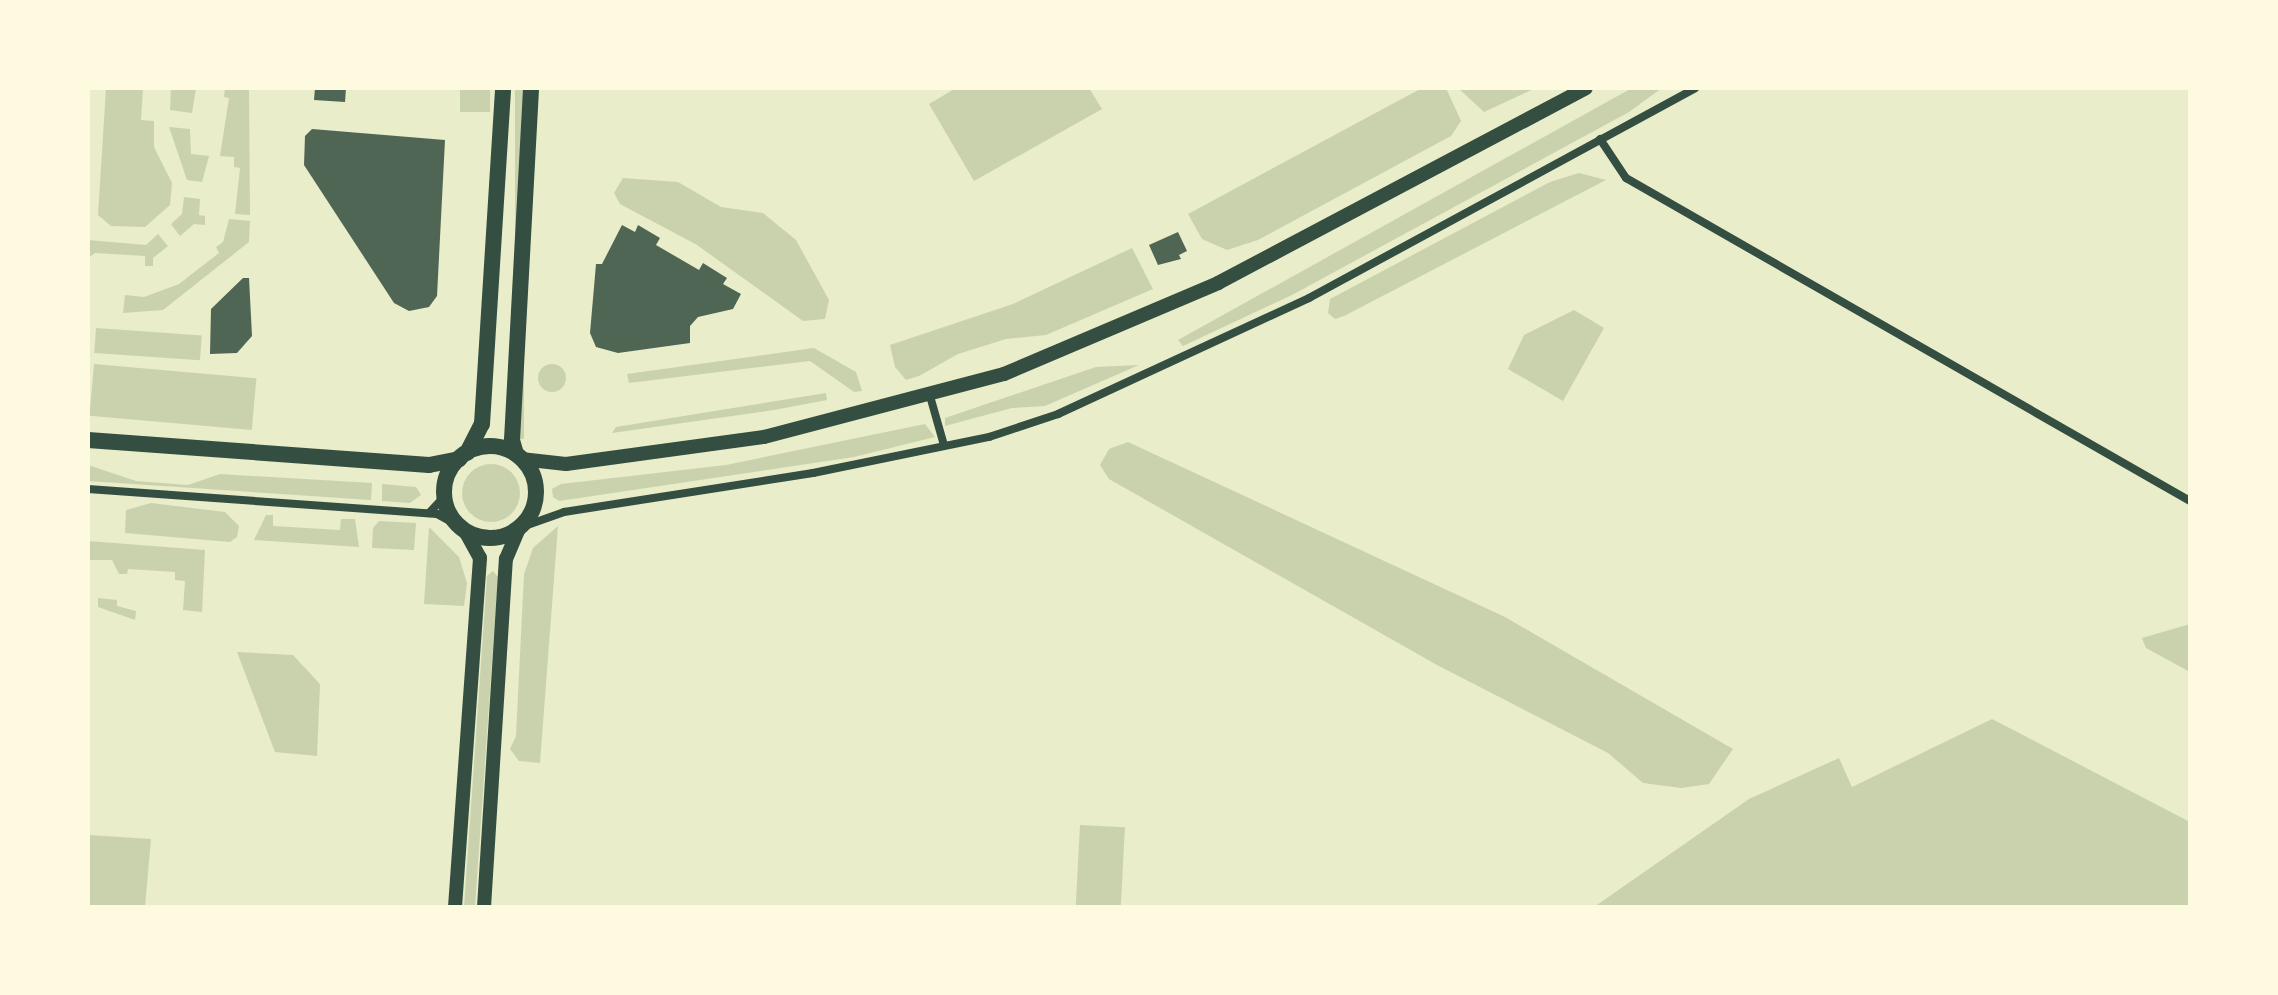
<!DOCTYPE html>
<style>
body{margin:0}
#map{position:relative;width:2278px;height:995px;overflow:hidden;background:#e9edc9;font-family:"Source Sans 3",sans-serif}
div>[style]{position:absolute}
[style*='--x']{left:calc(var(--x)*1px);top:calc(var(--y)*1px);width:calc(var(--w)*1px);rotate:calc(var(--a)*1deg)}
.green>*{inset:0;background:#cad2ad;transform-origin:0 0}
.round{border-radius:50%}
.building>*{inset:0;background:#4f6655}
.minor>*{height:8px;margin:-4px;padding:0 4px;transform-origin:4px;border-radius:4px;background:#344e41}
.secondary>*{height:14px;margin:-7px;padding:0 7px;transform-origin:7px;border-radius:7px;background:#344e41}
.primary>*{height:16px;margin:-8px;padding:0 8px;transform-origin:8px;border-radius:8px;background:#344e41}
.primary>.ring{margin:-8px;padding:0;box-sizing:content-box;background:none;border:16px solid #344e41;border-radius:50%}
span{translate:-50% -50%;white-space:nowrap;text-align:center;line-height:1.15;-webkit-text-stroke:7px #fefae0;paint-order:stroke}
.frame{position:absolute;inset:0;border:90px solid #fefae0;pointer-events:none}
</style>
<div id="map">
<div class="green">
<div style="clip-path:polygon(106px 88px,143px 88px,141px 120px,154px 121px,154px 147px,172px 183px,170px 205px,145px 227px,111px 226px,98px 215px)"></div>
<div style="clip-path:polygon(171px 88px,196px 88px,192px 113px,170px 110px)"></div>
<div style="clip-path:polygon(225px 88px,249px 88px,250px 215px,235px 214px,240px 168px,234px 167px,234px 157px,220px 156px,229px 98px,224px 97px)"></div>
<div style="left:460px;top:88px;width:30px;height:24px"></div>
<div style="left:515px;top:88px;width:9px;height:351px"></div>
<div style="clip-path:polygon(956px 88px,1089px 88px,1102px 109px,974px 181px,929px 104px)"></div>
<div style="clip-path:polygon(1422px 88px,1446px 88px,1461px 121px,1451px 136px,1258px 240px,1227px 250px,1202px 239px,1188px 214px)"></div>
<div style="clip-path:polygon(1458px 88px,1536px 88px,1484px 112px)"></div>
<div style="clip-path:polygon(1632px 88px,1662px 88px,1629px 112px,1292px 295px,1183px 346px,1178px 340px)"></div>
<div style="clip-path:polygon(169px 127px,190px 129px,191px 154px,209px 156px,202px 182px,187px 180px)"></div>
<div style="clip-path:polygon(1579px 173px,1606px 180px,1344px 316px,1335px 319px,1328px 313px,1330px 299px,1550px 182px)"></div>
<div style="clip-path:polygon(623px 178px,678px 182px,721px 207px,763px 213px,796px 240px,829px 300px,825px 319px,803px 321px,697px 245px,620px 204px,614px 193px)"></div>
<div style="clip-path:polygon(184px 197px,200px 199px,199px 215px,205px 216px,205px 225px,194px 224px,180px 236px,171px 224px,182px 214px)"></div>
<div style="clip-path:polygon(229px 219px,250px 221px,249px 242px,163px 310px,123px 313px,125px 295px,144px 297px,179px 284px,219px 253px,216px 247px,223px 242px)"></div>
<div style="clip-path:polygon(158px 234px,168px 246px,153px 258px,153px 266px,145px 266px,145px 256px,95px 253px,88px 258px,88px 240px,146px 245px)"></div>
<div style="clip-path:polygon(1132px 248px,1153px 289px,1046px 335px,1006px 339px,958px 354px,919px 376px,906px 380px,895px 367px,890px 345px,1013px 304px)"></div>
<div style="clip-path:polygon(1574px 310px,1604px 328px,1563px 401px,1508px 369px,1524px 335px)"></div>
<div style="left:96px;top:328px;width:106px;height:25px;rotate:4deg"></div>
<div style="clip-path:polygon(814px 348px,856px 372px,862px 391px,854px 392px,810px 361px,629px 383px,627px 374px)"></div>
<div class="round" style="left:538px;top:364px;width:28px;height:28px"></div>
<div style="left:94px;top:364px;width:163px;height:52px;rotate:5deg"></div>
<div style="clip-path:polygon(1139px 365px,1045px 406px,1012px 408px,945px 426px,945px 418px,1096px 367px)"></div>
<div style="clip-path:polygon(826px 393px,827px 400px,774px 410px,612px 433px,616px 427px)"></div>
<div style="clip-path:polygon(925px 424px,935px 437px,854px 457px,559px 501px,553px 497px,552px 489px,561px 484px,726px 465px)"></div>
<div style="clip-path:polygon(1128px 442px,1505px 617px,1733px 749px,1709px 784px,1681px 788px,1643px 783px,1608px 753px,1437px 665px,1109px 479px,1100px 465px,1109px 449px)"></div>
<div class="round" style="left:462px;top:464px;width:58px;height:58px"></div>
<div style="clip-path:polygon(88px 465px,136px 481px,188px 485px,220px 474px,372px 483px,371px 500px,88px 481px)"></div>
<div style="clip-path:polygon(382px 484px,416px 487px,421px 495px,410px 503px,382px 501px)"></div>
<div style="clip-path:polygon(151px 503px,225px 512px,239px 526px,237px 537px,230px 542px,125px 533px,126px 510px)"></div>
<div style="clip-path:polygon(266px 515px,273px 515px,273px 526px,340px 530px,341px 519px,355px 519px,359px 547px,254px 540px)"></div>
<div style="clip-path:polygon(379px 521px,416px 523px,414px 550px,372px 548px,373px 528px)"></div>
<div style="clip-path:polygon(558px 526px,540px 763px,519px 761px,510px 749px,516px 736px,524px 574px,533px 548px)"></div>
<div style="clip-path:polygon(429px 527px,459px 557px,467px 583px,464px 606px,424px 604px)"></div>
<div style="clip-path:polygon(88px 541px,205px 550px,202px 612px,183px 610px,185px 581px,175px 580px,175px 572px,128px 569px,127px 574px,119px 574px,112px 560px,88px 560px)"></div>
<div style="clip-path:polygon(493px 571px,498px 577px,475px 907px,464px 907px,487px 576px)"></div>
<div style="clip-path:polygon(98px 598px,117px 600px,117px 606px,136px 611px,135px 620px,98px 607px)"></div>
<div style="clip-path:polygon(2190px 624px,2190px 672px,2146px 648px,2142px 638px)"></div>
<div style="clip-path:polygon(237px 652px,293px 655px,320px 684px,317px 756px,275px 752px)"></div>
<div style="clip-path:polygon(1992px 719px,2190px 822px,2190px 907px,1594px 907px,1749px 799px,1839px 758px,1852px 787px)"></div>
<div style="left:1080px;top:825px;width:45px;height:82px;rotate:3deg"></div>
<div style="clip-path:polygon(88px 835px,151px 839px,145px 907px,88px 907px)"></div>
</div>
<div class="building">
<div style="clip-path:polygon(315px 88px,346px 88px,345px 102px,314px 100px)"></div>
<div style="clip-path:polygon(312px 129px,445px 140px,437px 296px,429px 307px,409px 311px,394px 303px,304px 165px,305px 136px)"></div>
<div style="clip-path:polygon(622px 225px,635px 232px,638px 225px,660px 238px,656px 245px,699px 270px,703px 263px,727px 278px,723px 284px,741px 294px,733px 309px,698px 317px,690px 326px,690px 343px,618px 353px,596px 347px,590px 333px,596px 264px,602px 264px)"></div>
<div style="clip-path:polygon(1178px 232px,1187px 251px,1179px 255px,1181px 259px,1158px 265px,1149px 245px)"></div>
<div style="clip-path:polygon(243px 278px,249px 278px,252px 336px,237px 353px,210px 354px,211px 309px)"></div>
</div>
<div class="minor">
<div style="--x:1600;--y:139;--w:47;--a:56.3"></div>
<div style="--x:1626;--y:178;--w:650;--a:29.8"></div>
<div style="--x:930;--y:396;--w:51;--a:74.1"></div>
<div style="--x:88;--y:489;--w:350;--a:4.1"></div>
<div style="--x:437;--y:514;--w:26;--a:29"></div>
<div style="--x:429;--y:513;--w:22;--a:-47"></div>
<div style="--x:519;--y:528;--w:48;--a:-19.6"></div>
<div style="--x:564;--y:512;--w:252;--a:-8.9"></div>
<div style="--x:813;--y:473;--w:180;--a:-11.6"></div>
<div style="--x:989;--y:437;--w:73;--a:-18.4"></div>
<div style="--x:1058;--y:414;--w:277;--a:-24.8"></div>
<div style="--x:1309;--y:298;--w:439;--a:-28.5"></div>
</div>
<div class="secondary">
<div style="--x:521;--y:459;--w:45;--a:6.3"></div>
<div style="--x:566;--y:464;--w:200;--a:-7.8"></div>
<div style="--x:764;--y:437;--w:248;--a:-14.7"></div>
<div style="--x:1004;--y:374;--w:233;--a:-23"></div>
<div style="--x:1218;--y:283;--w:416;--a:-27.9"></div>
<div style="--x:455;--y:907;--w:350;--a:-85.9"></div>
<div style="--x:480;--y:558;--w:31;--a:-119"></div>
<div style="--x:484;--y:907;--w:349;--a:-86.4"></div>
<div style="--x:506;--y:559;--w:34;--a:-67"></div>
</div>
<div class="primary">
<div style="--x:88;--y:440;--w:342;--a:4.2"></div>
<div style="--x:429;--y:465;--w:31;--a:-11"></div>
<div class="ring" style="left:444px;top:446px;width:76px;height:76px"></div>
<div style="--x:467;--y:453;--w:33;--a:-63"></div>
<div style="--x:482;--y:424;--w:337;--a:-86.4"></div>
<div style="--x:516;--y:454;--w:15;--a:-106"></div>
<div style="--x:512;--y:440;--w:353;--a:-86.9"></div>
</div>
<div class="frame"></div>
</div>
